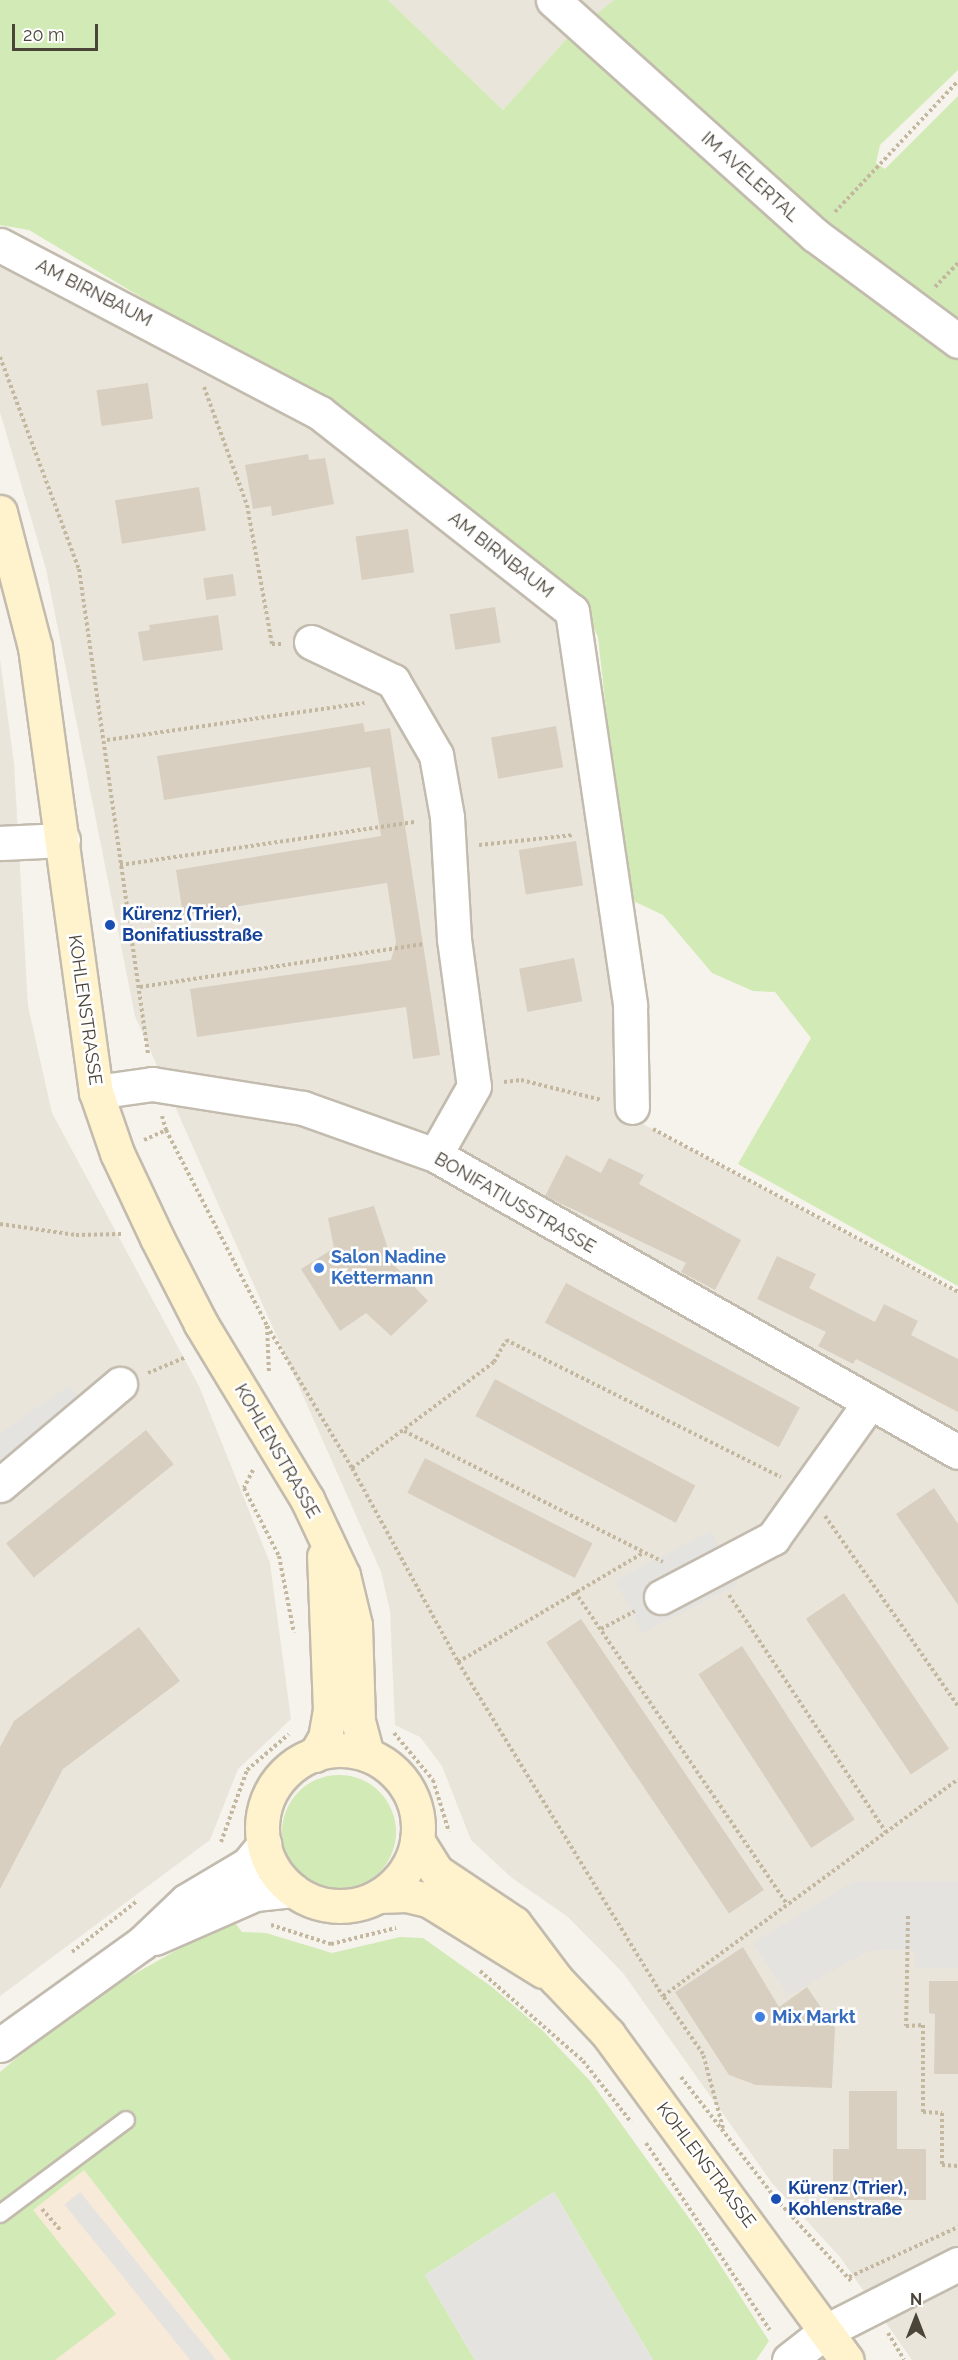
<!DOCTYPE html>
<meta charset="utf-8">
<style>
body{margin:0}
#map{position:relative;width:958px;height:2360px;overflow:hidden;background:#f6f3ec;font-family:Raleway,sans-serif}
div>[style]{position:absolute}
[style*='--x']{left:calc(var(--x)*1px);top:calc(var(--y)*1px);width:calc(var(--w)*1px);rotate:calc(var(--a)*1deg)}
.residential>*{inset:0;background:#eae5da}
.commercial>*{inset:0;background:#f7ead8}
.green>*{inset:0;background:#d2eab5}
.round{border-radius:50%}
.parking>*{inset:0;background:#e5e3e0;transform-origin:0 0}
.building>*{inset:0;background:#d8cfc1;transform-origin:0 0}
.path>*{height:4px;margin-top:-2px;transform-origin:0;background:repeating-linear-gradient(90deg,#c4b79f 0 3px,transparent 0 6px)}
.roads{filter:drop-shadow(2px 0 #c2bbae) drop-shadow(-2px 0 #c2bbae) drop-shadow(0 2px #c2bbae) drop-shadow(0 -2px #c2bbae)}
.service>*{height:16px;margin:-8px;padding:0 8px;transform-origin:8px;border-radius:8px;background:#fff}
.minor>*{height:33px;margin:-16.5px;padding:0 16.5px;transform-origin:16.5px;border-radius:16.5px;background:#fff}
.secondary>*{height:33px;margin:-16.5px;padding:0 16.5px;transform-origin:16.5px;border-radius:16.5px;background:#fff3cd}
.secondary>.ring{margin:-16.5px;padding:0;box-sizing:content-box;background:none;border:33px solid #fff3cd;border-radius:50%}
.dots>*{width:16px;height:16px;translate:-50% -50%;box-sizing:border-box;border:3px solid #fff;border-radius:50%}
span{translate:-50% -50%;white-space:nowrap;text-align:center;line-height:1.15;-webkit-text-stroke:5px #fff;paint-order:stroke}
.street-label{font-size:18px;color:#4b4439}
.transit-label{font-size:18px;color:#164399;font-weight:700}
.left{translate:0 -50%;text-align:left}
.shop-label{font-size:18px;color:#366cbe;font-weight:700}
.north{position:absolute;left:886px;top:2288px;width:60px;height:60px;-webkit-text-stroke:4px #fff;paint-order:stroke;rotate:0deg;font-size:16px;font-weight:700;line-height:24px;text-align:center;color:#4b4439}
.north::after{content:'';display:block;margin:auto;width:21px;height:27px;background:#4b4439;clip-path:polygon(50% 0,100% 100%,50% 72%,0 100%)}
.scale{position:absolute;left:12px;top:24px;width:86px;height:27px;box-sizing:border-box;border:3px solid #4b4439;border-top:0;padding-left:8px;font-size:18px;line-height:21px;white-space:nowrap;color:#4b4439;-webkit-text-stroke:4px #fff;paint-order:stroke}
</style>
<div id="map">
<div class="residential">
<div style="clip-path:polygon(388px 0,614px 0,569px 36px,503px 110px)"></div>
<div style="clip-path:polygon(0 250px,320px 413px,572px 611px,630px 1006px,639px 1122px,958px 1293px,958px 2360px,912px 2360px,840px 2257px,772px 2183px,623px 1973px,568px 1917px,512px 1878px,471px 1840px,442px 1766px,420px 1737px,395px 1725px,390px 1611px,381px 1572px,135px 1016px,46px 569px,0 412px)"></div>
<div style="clip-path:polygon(0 659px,14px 763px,28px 1006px,52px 1113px,199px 1386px,270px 1563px,291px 1719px,238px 1769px,210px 1840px,0 1996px)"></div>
</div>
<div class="commercial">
<div style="clip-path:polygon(84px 2170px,231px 2360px,0 2360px,0 2235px)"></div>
</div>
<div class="green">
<div style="clip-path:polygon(0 0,388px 0,503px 110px,569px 36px,614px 0,958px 0,958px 70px,880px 145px,876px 163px,885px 169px,958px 96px,958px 1286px,738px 1164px,811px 1038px,775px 992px,753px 991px,712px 973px,663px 915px,627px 898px,598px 637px,587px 613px,348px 421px,29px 230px,0 225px)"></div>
<div class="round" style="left:282px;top:1775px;width:114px;height:114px"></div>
<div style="clip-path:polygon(232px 1919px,242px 1932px,266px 1933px,332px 1953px,400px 1937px,423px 1938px,492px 1987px,544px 2032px,591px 2082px,699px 2232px,769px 2341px,756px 2360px,653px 2360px,554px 2192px,425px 2275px,475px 2360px,231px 2360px,84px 2170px,33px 2210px,116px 2314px,55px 2360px,0 2360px,0 2072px,83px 2003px)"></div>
</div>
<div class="parking">
<div style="clip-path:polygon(70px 1385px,83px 1403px,0 1459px,0 1433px)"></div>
<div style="left:711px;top:1531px;width:60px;height:108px;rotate:63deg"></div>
<div style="clip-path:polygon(854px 1881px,958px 1881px,958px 1968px,915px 1968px,915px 1950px,868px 1951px,788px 1996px,753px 1943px)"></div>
<div style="left:80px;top:2192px;width:217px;height:20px;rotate:51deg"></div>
<div style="clip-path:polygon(554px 2192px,653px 2360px,475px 2360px,425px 2275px)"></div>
</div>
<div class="building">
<div style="left:148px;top:383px;width:36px;height:52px;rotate:82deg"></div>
<div style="clip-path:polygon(308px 454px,309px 460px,325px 458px,334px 504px,272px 516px,271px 506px,253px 509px,245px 465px)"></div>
<div style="left:199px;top:487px;width:44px;height:85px;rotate:81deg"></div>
<div style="left:408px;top:529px;width:44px;height:53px;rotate:82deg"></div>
<div style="left:233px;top:574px;width:22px;height:30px;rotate:82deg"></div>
<div style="left:495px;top:607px;width:36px;height:46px;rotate:81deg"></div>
<div style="clip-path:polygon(218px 615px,223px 650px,143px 661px,138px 632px,150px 630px,149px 625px)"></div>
<div style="clip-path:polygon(363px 723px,365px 732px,390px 728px,440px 1055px,413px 1059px,406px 1007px,197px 1037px,190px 989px,391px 960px,396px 942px,387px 883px,183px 915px,176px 870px,381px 836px,370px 767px,164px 800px,157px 756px)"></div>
<div style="left:556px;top:726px;width:42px;height:66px;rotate:80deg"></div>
<div style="left:576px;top:841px;width:45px;height:58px;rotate:81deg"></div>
<div style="left:574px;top:958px;width:44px;height:56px;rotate:79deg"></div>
<div style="clip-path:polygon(566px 1155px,601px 1173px,609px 1158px,644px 1175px,639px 1184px,741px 1240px,715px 1290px,681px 1272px,686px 1263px,545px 1196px)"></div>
<div style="clip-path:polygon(374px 1206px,393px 1264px,428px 1301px,391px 1336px,366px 1313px,340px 1331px,301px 1269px,334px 1248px,328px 1218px)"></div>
<div style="clip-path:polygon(777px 1256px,816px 1274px,809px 1288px,875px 1322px,884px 1304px,918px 1321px,911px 1335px,958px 1359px,958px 1412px,856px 1359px,853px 1364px,818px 1346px,826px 1332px,757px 1299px)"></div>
<div style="left:566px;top:1283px;width:265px;height:45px;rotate:28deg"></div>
<div style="left:495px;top:1379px;width:227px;height:42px;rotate:28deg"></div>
<div style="left:146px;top:1430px;width:44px;height:180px;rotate:51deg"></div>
<div style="left:425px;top:1458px;width:188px;height:39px;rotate:27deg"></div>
<div style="clip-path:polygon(934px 1488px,958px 1524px,958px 1605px,896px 1514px)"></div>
<div style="left:844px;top:1593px;width:188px;height:46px;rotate:56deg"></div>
<div style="left:581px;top:1619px;width:327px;height:42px;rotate:56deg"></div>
<div style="clip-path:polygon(139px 1627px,180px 1681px,63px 1769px,0 1889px,0 1747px,14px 1721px)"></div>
<div style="left:742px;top:1646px;width:207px;height:52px;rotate:57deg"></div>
<div style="clip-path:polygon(743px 1947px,779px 2007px,807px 1987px,835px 2028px,832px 2088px,756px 2085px,729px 2075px,675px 1992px)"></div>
<div style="clip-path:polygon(929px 1981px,958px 1981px,958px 2074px,934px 2074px,935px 2014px,929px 2013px)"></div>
<div style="clip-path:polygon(849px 2091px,897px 2091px,897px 2149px,926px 2149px,926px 2200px,833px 2200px,833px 2149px,849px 2149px)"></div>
</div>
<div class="path">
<div style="--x:835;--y:212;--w:180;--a:-46.8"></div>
<div style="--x:935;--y:287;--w:33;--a:-46"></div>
<div style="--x:0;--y:357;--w:226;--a:69.6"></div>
<div style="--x:79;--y:569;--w:490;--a:81.9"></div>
<div style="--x:204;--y:387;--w:126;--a:70"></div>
<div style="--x:247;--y:505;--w:141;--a:79.8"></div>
<div style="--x:272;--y:644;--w:10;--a:0"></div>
<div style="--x:107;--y:740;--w:260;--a:-8.2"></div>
<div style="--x:479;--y:845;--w:95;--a:-6.1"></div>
<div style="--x:120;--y:865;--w:299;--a:-8.3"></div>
<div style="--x:140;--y:987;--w:287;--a:-8.6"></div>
<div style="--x:504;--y:1082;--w:17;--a:-7"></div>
<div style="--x:521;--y:1080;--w:83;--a:13.9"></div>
<div style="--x:162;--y:1116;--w:15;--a:74"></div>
<div style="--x:653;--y:1129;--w:346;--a:28.1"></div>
<div style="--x:144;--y:1140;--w:24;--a:-24"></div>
<div style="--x:166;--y:1130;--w:220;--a:62.7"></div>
<div style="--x:267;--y:1326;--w:48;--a:87.6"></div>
<div style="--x:0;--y:1224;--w:77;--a:8.2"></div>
<div style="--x:76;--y:1235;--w:47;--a:-1.2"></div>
<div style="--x:267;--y:1326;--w:165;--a:59.1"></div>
<div style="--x:352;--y:1468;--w:221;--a:61.3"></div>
<div style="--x:458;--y:1662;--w:392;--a:58.5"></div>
<div style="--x:148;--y:1373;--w:41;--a:-22.8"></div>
<div style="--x:404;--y:1431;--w:290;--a:26.8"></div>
<div style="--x:352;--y:1468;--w:177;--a:-36.7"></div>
<div style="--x:494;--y:1362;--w:25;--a:-61"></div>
<div style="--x:506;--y:1340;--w:307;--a:26.5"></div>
<div style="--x:253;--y:1470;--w:20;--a:117"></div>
<div style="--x:244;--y:1488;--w:76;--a:62.8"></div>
<div style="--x:279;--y:1556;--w:78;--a:79"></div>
<div style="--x:825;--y:1516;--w:232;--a:55"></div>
<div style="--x:575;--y:1592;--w:377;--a:55.8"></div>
<div style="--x:729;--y:1595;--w:284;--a:56.5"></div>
<div style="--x:601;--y:1629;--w:38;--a:-28"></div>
<div style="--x:458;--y:1662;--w:215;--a:-30.5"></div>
<div style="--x:394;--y:1733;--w:61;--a:50.3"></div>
<div style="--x:433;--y:1780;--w:54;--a:72.9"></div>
<div style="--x:221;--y:1842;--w:77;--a:-70.1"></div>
<div style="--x:247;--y:1770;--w:55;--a:-40.6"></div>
<div style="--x:908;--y:1916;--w:110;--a:91"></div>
<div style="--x:906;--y:2026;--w:17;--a:-3"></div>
<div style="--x:923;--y:2025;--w:87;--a:90"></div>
<div style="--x:923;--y:2112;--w:19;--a:3"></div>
<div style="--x:942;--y:2113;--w:52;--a:90"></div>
<div style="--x:942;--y:2165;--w:16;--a:4"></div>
<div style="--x:271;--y:1925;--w:63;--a:17.6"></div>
<div style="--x:331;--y:1944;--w:67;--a:-13.8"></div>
<div style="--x:72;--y:1952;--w:83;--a:-38.1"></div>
<div style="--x:480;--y:1971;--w:137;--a:41.1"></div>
<div style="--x:583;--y:2061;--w:78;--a:51.8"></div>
<div style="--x:681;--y:2077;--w:155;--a:52.1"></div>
<div style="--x:776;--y:2199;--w:114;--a:47.5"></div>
<div style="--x:723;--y:2128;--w:77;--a:-105.1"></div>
<div style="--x:703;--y:2054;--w:70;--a:-124.6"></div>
<div style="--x:663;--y:1996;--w:366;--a:-36.3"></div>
<div style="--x:646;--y:2143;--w:224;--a:56.5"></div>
<div style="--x:42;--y:2209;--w:28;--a:49"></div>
<div style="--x:849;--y:2277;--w:120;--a:-24.6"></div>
<div style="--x:888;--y:2333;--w:31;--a:59"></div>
</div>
<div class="roads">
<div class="service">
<div style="--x:0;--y:2214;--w:157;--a:-36.7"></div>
</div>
<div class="minor">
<div style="--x:553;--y:0;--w:352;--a:41.9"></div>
<div style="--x:815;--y:235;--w:178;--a:36.5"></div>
<div style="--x:0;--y:245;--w:361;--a:27.7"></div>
<div style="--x:320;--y:413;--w:320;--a:38.2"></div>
<div style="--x:572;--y:611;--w:399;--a:81.6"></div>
<div style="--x:630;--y:1006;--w:101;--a:88.9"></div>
<div style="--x:311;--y:642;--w:91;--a:25.4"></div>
<div style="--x:393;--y:681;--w:86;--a:59.8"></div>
<div style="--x:436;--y:755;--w:63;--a:79.9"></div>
<div style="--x:447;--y:817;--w:122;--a:86.7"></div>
<div style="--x:454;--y:939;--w:148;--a:82.3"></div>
<div style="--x:474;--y:1086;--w:79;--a:119.5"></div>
<div style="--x:0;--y:843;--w:63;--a:-2.7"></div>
<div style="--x:96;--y:1092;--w:57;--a:-8.1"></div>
<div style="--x:152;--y:1084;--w:153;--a:9"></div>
<div style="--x:303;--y:1108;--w:140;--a:19.6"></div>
<div style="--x:435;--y:1155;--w:601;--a:29.59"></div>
<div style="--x:0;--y:1485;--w:157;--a:-40.1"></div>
<div style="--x:661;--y:1597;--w:127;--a:-27.8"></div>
<div style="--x:773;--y:1538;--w:167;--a:-54.5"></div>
<div style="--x:155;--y:1938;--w:109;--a:-23.7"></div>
<div style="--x:255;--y:1894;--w:38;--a:-6"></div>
<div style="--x:0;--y:2045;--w:175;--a:-35.7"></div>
<div style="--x:142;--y:1943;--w:61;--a:-43.7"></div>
<div style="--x:186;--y:1901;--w:72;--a:-30.8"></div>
<div style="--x:248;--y:1864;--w:26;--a:-51"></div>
<div style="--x:789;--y:2360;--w:47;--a:-38.1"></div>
<div style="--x:826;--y:2331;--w:148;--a:-26.9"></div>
</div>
<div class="secondary">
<div style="--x:0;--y:512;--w:139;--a:75.5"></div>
<div style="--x:35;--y:647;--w:449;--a:82.2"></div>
<div style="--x:96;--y:1092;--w:65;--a:71"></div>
<div style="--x:117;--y:1153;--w:94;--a:64.8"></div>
<div style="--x:157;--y:1238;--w:97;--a:62.9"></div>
<div style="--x:201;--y:1324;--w:205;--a:58.8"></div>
<div style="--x:307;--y:1499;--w:84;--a:64.7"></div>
<div style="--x:343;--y:1575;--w:51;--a:76.5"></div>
<div style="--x:355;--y:1625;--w:96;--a:88.2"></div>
<div style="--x:358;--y:1721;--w:35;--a:75"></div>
<div class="ring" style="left:262px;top:1750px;width:123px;height:123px"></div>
<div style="--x:315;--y:1755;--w:20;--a:-60"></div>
<div style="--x:325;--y:1738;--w:28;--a:-80"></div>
<div style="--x:330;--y:1710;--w:154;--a:-92.2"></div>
<div style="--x:417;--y:1840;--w:36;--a:58"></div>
<div style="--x:436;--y:1871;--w:94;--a:33.7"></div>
<div style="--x:514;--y:1923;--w:70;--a:53.1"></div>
<div style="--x:556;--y:1979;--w:76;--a:46.6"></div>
<div style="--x:608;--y:2034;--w:404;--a:53.8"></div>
<div style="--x:379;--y:1896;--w:27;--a:-2"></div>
<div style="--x:406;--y:1895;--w:23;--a:13"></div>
<div style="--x:428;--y:1900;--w:135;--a:31.7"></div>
</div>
</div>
<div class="dots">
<div style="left:110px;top:925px;background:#1a4fb4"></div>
<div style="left:319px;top:1268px;background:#3f7fe0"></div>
<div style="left:760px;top:2017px;background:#3f7fe0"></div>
<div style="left:776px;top:2199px;background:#1a4fb4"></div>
</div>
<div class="street-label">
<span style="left:750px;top:177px;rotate:42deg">IM AVELERTAL</span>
<span style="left:94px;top:293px;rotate:27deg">AM BIRNBAUM</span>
<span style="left:501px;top:555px;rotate:38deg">AM BIRNBAUM</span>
<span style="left:85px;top:1010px;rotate:82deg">KOHLENSTRASSE</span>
<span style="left:515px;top:1203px;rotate:30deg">BONIFATIUSSTRASSE</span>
<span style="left:277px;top:1451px;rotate:60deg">KOHLENSTRASSE</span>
<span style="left:706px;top:2165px;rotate:53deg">KOHLENSTRASSE</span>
</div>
<div class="transit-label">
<span class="left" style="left:122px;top:925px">Kürenz (Trier),<br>Bonifatiusstraße</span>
<span class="left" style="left:788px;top:2199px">Kürenz (Trier),<br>Kohlenstraße</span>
</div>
<div class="shop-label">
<span class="left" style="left:331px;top:1268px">Salon Nadine<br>Kettermann</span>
<span class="left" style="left:772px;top:2017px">Mix Markt</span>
</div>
<div class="north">N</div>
<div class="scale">20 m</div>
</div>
